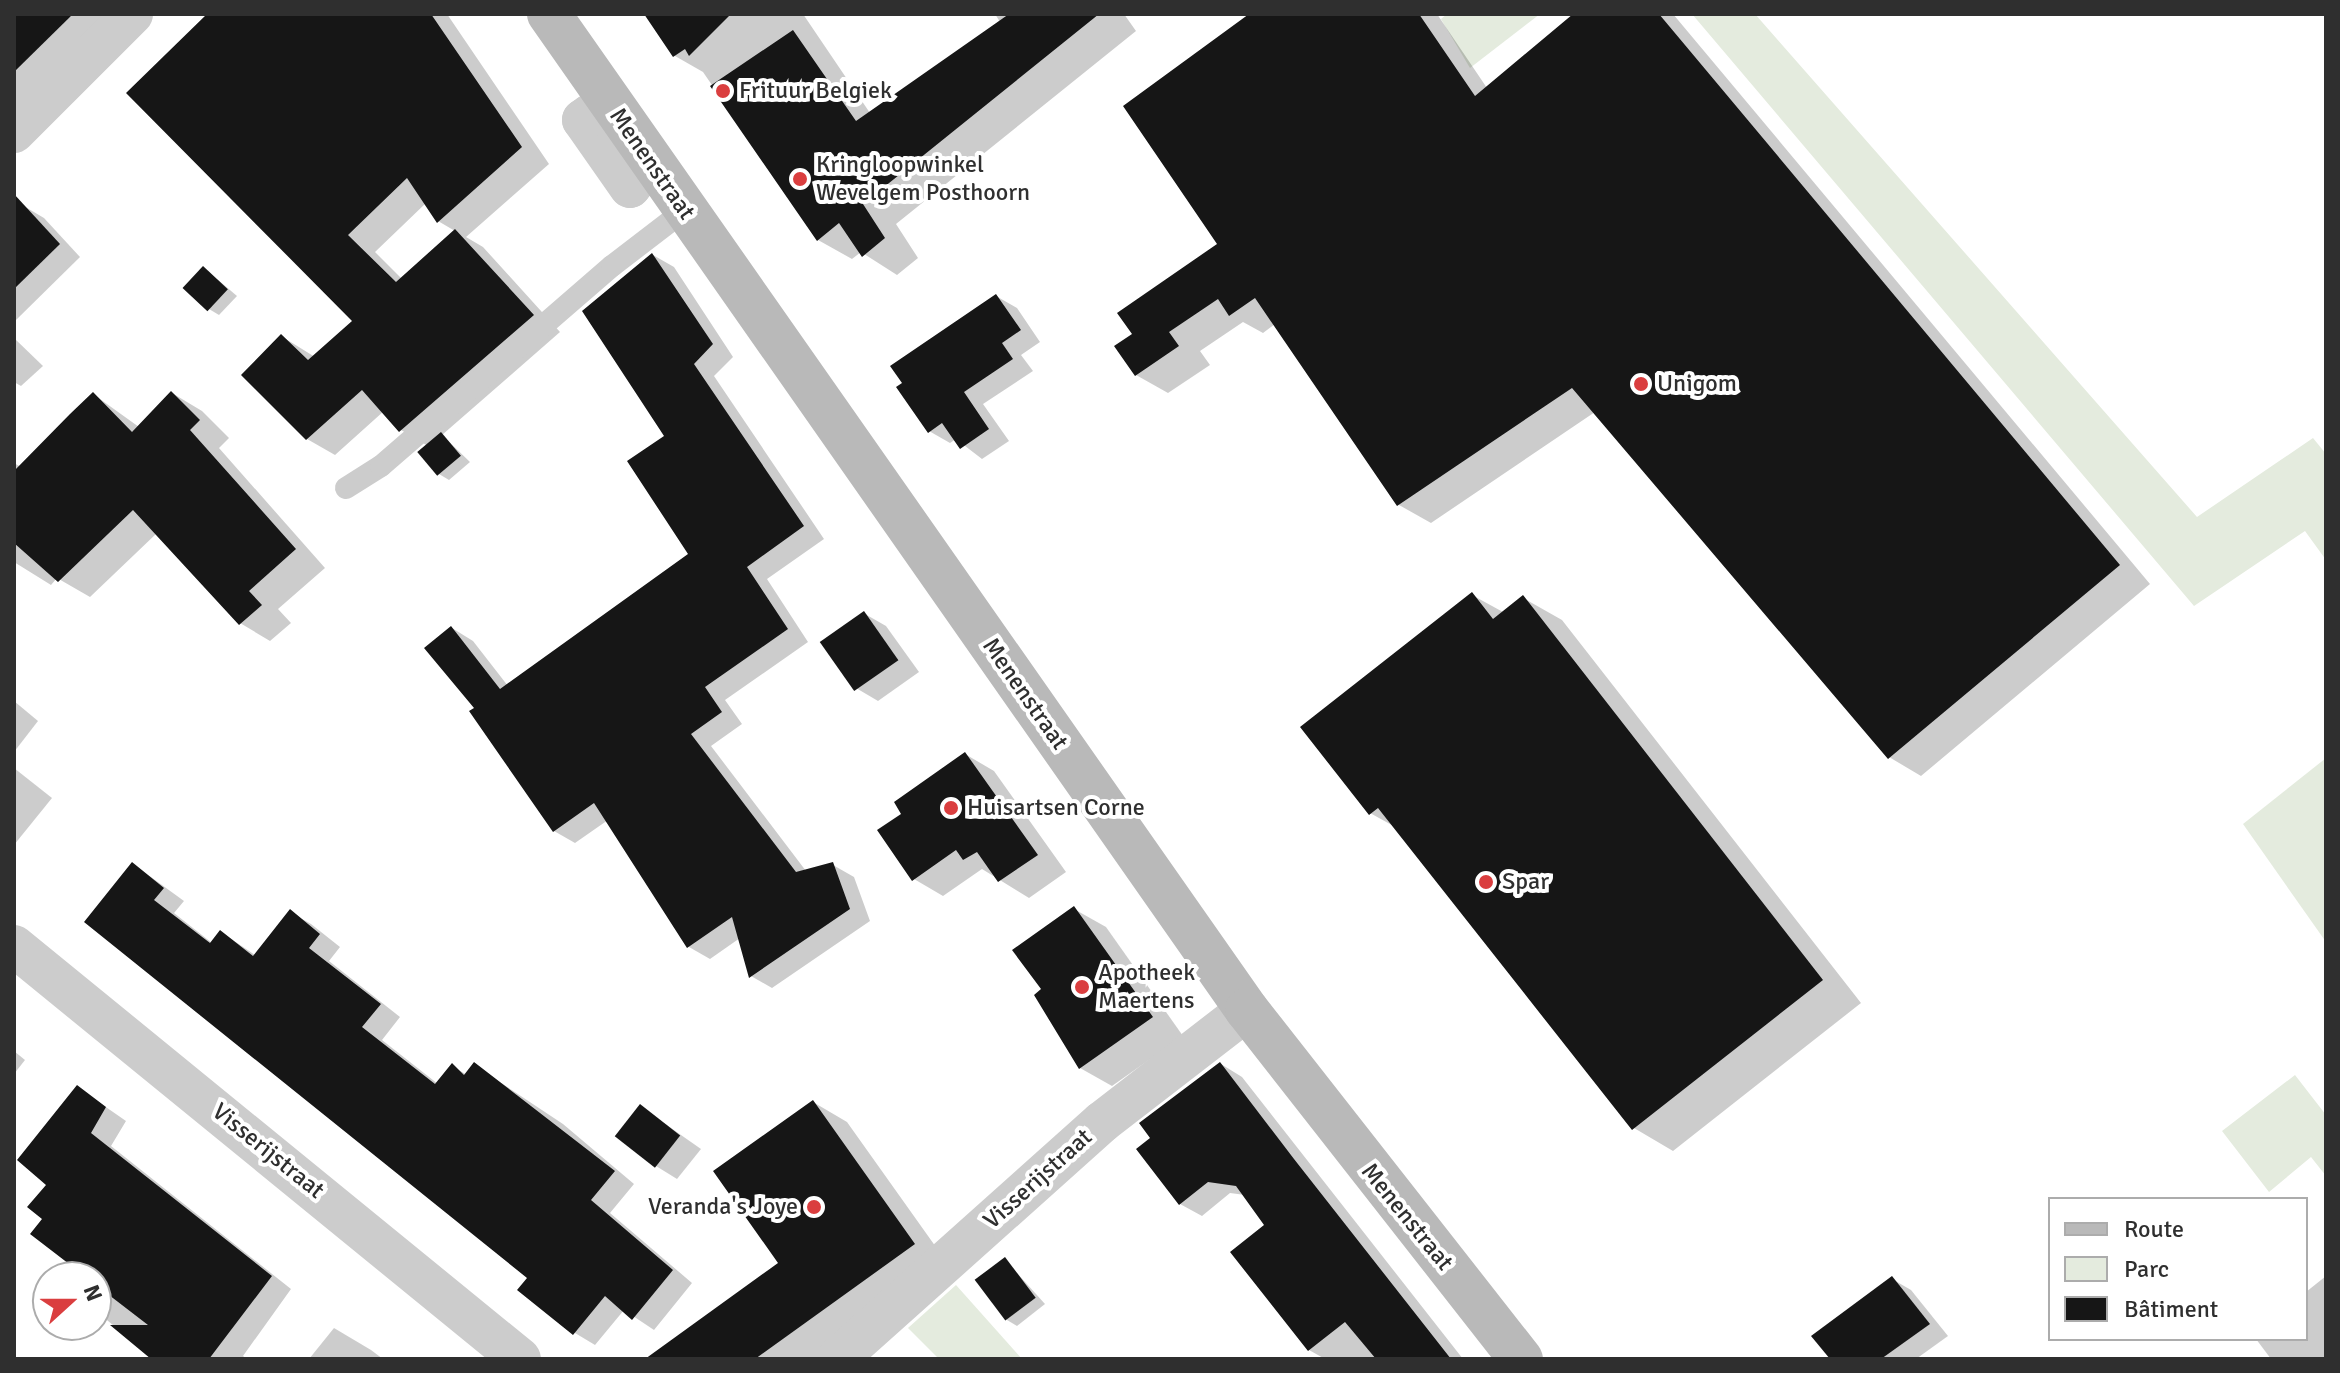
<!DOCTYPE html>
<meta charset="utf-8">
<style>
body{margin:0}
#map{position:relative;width:2340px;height:1373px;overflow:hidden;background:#fff;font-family:Signika,sans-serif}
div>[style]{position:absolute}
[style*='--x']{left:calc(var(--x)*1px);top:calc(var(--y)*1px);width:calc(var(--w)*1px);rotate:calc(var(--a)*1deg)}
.green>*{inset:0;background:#e4ebde}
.shadow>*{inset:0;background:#0003}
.building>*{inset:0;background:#161616;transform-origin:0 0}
.lane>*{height:22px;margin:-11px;padding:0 11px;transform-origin:11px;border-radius:11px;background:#ccc}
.street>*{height:42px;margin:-21px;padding:0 21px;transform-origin:21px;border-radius:21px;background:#ccc}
.secondary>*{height:44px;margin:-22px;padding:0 22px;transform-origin:22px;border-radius:22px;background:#b9b9b9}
.dots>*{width:22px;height:22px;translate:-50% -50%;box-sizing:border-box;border:4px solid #fff;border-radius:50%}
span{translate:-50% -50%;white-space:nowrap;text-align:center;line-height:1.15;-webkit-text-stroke:8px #fff;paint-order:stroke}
.poi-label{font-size:24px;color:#2f2f2f}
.left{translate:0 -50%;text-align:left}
.right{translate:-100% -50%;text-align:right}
.street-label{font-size:24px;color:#2f2f2f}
.frame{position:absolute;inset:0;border:16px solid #2f2f2f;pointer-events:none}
.legend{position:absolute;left:2048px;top:1197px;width:260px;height:144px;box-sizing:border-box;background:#fff;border:2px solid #acacac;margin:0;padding:10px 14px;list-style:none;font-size:24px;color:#2f2f2f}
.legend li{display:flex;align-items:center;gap:16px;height:40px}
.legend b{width:40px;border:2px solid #acacac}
.north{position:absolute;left:32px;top:1261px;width:80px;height:80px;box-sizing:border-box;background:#fff;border:2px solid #acacac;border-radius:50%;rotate:69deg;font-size:22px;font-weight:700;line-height:32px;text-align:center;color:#2f2f2f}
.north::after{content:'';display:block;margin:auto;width:28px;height:36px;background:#da3e3f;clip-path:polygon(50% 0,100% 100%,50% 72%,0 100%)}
</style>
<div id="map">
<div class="green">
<div style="clip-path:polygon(1447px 14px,1540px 14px,1470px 68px,1441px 19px)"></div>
<div style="clip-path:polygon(1692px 14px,1755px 14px,2197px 517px,2313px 438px,2326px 454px,2326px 560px,2305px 531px,2194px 606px)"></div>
<div style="clip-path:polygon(2326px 758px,2326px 942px,2243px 824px)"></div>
<div style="clip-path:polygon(2295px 1075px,2326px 1115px,2326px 1176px,2311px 1157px,2269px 1192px,2222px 1131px)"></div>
<div style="clip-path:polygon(956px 1285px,1022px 1359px,939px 1359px,908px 1328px)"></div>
</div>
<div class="shadow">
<div style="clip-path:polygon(14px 14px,107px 14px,14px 106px)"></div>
<div style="clip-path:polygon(evenodd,210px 14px,447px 14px,549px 164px,466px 237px,483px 247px,560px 332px,442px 435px,470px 462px,449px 480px,439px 474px,428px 446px,401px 430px,384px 411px,335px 455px,307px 439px,281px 336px,315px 357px,355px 322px,210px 14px,426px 203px,438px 221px,455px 231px,402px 279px,375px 252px,426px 203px)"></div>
<div style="clip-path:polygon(646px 14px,803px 14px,870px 113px,1000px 22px,995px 14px,1124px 14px,1136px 31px,896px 224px,918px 258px,897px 275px,861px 252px,852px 259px,818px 240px,703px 72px,675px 56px)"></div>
<div style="clip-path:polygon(1252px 14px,1437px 14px,1487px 88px,1576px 14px,1673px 14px,2150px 584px,1921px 776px,1889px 757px,1595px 412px,1431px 523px,1399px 505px,1275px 324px,1263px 333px,1243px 322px,1200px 351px,1210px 365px,1168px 393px,1136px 375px,1135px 335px,1220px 245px)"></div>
<div style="clip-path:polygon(22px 205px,44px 218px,80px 257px,14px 322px,14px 214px)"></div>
<div style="clip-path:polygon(653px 255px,674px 267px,733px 357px,714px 376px,824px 539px,767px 579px,808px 642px,725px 700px,742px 724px,711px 746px,806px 871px,833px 865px,854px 877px,870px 921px,772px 988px,751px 976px,740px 938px,710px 959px,689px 947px,608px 820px,575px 843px,554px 831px,477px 708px,452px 628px,473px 641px,508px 686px,691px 555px,667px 436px)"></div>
<div style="clip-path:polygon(204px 268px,237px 296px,219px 315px,209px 309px)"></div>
<div style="clip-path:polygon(996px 296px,1017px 308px,1040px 342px,1021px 355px,1033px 371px,983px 404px,1009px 441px,982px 459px,956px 439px,950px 443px,929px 431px)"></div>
<div style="clip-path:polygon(14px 338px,43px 366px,21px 386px,14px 382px)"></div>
<div style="clip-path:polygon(172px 393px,202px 411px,229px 438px,219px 448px,325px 568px,278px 609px,291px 623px,270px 641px,240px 623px,157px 533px,90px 597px,57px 578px,51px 585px,14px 562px,14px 463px,21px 467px,93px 394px,139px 427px)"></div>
<div style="clip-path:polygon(1472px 595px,1503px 612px,1523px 598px,1562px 620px,1861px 1003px,1673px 1151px,1634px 1128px,1397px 828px,1370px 813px)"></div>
<div style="clip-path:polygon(865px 614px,886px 626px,919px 672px,878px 701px,856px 688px)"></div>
<div style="clip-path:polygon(14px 701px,38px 721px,14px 752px)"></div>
<div style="clip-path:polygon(965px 754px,994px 771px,1066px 872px,1029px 898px,982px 869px,943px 896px,914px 879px,904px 814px)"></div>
<div style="clip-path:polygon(14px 768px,52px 798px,14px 845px)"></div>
<div style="clip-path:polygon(133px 864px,184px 901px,174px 913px,212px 943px,221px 932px,255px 955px,290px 912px,311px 924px,340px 947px,329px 961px,400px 1017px,382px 1040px,438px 1084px,452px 1066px,467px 1075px,474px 1065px,563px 1124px,634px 1184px,610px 1213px,692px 1283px,654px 1330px,624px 1310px,595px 1345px,575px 1333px,520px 1290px,530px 1278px,86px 922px)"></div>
<div style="clip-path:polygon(1074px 909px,1106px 927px,1183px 1036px,1112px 1086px,1080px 1068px,1044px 990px)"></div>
<div style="clip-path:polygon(14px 1051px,25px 1060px,14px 1074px)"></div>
<div style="clip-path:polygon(1221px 1064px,1242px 1077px,1463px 1359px,1325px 1359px,1309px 1350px,1267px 1226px,1245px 1195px,1230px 1193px,1202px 1216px,1180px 1204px,1153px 1138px)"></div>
<div style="clip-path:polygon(77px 1087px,126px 1121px,111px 1146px,291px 1289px,243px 1356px,247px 1359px,154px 1359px,96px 1311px,108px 1292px,96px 1277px,89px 1277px,45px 1219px,49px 1184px)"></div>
<div style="clip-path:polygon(813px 1102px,847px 1122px,948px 1264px,815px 1359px,648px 1359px,781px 1263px)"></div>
<div style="clip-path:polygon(641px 1107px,701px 1149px,677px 1179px,656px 1166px)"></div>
<div style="clip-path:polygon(1005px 1260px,1045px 1304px,1017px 1326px,1007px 1320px)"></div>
<div style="clip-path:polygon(2326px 1276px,2326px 1359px,2271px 1359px,2256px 1339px,2306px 1339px,2306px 1292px)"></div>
<div style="clip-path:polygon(1892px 1279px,1911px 1290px,1948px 1336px,1916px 1359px,1833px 1359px)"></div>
<div style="clip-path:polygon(334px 1328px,371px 1350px,383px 1359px,309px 1359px)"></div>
</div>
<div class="building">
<div style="clip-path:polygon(14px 14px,73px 14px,14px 72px)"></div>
<div style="clip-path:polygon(207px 14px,431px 14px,522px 147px,437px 223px,407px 178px,348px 235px,396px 282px,455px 229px,534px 315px,399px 432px,362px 390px,306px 440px,241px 375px,281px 334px,308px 360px,352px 321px,126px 93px)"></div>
<div style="clip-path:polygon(644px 14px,731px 14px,689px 56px,685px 49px,673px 57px)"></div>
<div style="clip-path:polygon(1009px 14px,1099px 14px,863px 204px,885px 238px,862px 257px,839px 223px,817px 241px,710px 86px,793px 30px,856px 121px)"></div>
<div style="clip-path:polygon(1249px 14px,1419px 14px,1475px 96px,1573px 14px,1659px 14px,2120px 565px,1888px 759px,1572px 388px,1397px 506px,1255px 298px,1229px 316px,1218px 299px,1169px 332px,1179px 346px,1135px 376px,1114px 346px,1132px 334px,1117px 313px,1217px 244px,1123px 106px)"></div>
<div style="clip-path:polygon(14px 194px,60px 244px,14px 289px)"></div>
<div style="clip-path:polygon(652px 253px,713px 344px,694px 364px,804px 526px,747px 567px,788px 629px,705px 687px,722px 712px,691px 734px,796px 872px,833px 862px,850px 909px,749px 978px,732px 917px,687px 948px,594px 803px,553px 832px,469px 711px,474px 708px,424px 648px,451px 626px,500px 689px,688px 554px,627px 461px,664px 436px,582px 311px)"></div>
<div style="left:203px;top:266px;width:34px;height:30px;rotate:43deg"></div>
<div style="clip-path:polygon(996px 294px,1021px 330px,1002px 343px,1013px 359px,964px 392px,989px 429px,960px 449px,942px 423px,928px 433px,896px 387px,902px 383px,890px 366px)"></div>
<div style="clip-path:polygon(171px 391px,200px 420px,190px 430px,296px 549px,249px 591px,262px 605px,239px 625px,133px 510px,58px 582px,14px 543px,14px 471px,70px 414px,93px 392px,132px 432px)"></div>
<div style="left:441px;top:432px;width:31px;height:31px;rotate:50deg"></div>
<div style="clip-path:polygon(1472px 592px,1493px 619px,1523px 595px,1823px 980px,1632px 1130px,1378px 808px,1369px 815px,1300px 727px)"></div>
<div style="left:864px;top:611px;width:60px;height:54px;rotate:55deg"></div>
<div style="clip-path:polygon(965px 752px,1038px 855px,998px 882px,977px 852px,963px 860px,956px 850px,912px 881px,877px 830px,901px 814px,894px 802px)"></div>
<div style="clip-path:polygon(132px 862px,164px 888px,154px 900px,210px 943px,220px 930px,253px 956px,290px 909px,320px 934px,309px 948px,381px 1004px,362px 1027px,435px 1084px,452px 1063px,464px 1075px,474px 1062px,615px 1171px,591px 1200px,673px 1270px,632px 1320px,605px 1296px,573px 1335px,517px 1290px,527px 1278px,84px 922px)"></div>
<div style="clip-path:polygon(1074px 906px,1153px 1017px,1079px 1069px,1034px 995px,1041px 989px,1012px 950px)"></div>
<div style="clip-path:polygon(1220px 1062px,1294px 1159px,1451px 1359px,1376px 1359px,1345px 1322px,1308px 1351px,1230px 1252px,1264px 1225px,1236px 1186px,1208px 1182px,1179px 1205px,1136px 1149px,1150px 1138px,1139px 1123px)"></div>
<div style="clip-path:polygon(77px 1085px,106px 1107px,91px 1133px,272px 1276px,209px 1359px,151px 1359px,110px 1325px,148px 1325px,96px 1285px,96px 1277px,86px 1277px,30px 1234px,42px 1219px,27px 1207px,46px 1185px,17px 1160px)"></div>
<div style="clip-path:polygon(813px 1100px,915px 1244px,755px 1359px,645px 1359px,778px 1263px,713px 1171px)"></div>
<div style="left:640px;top:1104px;width:51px;height:41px;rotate:38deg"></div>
<div style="left:1005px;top:1257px;width:51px;height:38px;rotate:53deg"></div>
<div style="clip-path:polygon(1892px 1276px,1930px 1324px,1881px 1359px,1830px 1359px,1811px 1336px)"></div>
</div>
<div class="lane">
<div style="--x:346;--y:488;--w:41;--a:-32.2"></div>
<div style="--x:381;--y:466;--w:306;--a:-40.9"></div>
<div style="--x:612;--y:266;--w:92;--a:-37.5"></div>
</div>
<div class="street">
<div style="--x:590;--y:115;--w:79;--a:53.3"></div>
<div style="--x:637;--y:178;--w:11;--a:128"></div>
<div style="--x:630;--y:187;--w:82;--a:-125"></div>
<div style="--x:583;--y:120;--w:9;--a:-36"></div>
<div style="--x:14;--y:132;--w:167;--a:-45"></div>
<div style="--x:14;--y:946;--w:653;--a:39.22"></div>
<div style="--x:837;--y:1359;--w:356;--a:-41.8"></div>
<div style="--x:1102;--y:1122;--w:183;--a:-37.7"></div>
</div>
<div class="secondary">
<div style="--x:549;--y:14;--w:1216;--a:54.98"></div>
<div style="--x:1247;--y:1010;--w:444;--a:51.9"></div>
</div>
<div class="dots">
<div style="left:723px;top:91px;background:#da3e3f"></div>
<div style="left:800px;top:179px;background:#da3e3f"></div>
<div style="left:1641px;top:384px;background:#da3e3f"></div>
<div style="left:951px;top:808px;background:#da3e3f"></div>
<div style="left:1486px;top:882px;background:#da3e3f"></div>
<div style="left:1082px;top:987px;background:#da3e3f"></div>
<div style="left:814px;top:1207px;background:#da3e3f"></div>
</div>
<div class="poi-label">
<span class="left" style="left:739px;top:91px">Frituur Belgiek</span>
<span class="left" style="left:816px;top:179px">Kringloopwinkel<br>Wevelgem Posthoorn</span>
<span class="left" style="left:1657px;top:384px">Unigom</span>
<span class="left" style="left:967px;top:808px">Huisartsen Corne</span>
<span class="left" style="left:1502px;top:882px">Spar</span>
<span class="left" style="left:1098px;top:987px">Apotheek<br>Maertens</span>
<span class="right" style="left:798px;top:1207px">Veranda's Joye</span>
</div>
<div class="street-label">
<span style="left:652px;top:164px;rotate:55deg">Menenstraat</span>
<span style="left:1025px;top:694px;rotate:55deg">Menenstraat</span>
<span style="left:268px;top:1151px;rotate:39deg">Visserijstraat</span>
<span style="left:1038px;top:1179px;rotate:-42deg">Visserijstraat</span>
<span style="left:1407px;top:1217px;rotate:51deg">Menenstraat</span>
</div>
<div class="frame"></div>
<ul class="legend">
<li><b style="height:10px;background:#b9b9b9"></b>Route</li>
<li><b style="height:22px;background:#e4ebde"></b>Parc</li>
<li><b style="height:22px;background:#161616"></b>Bâtiment</li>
</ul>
<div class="north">N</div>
</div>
